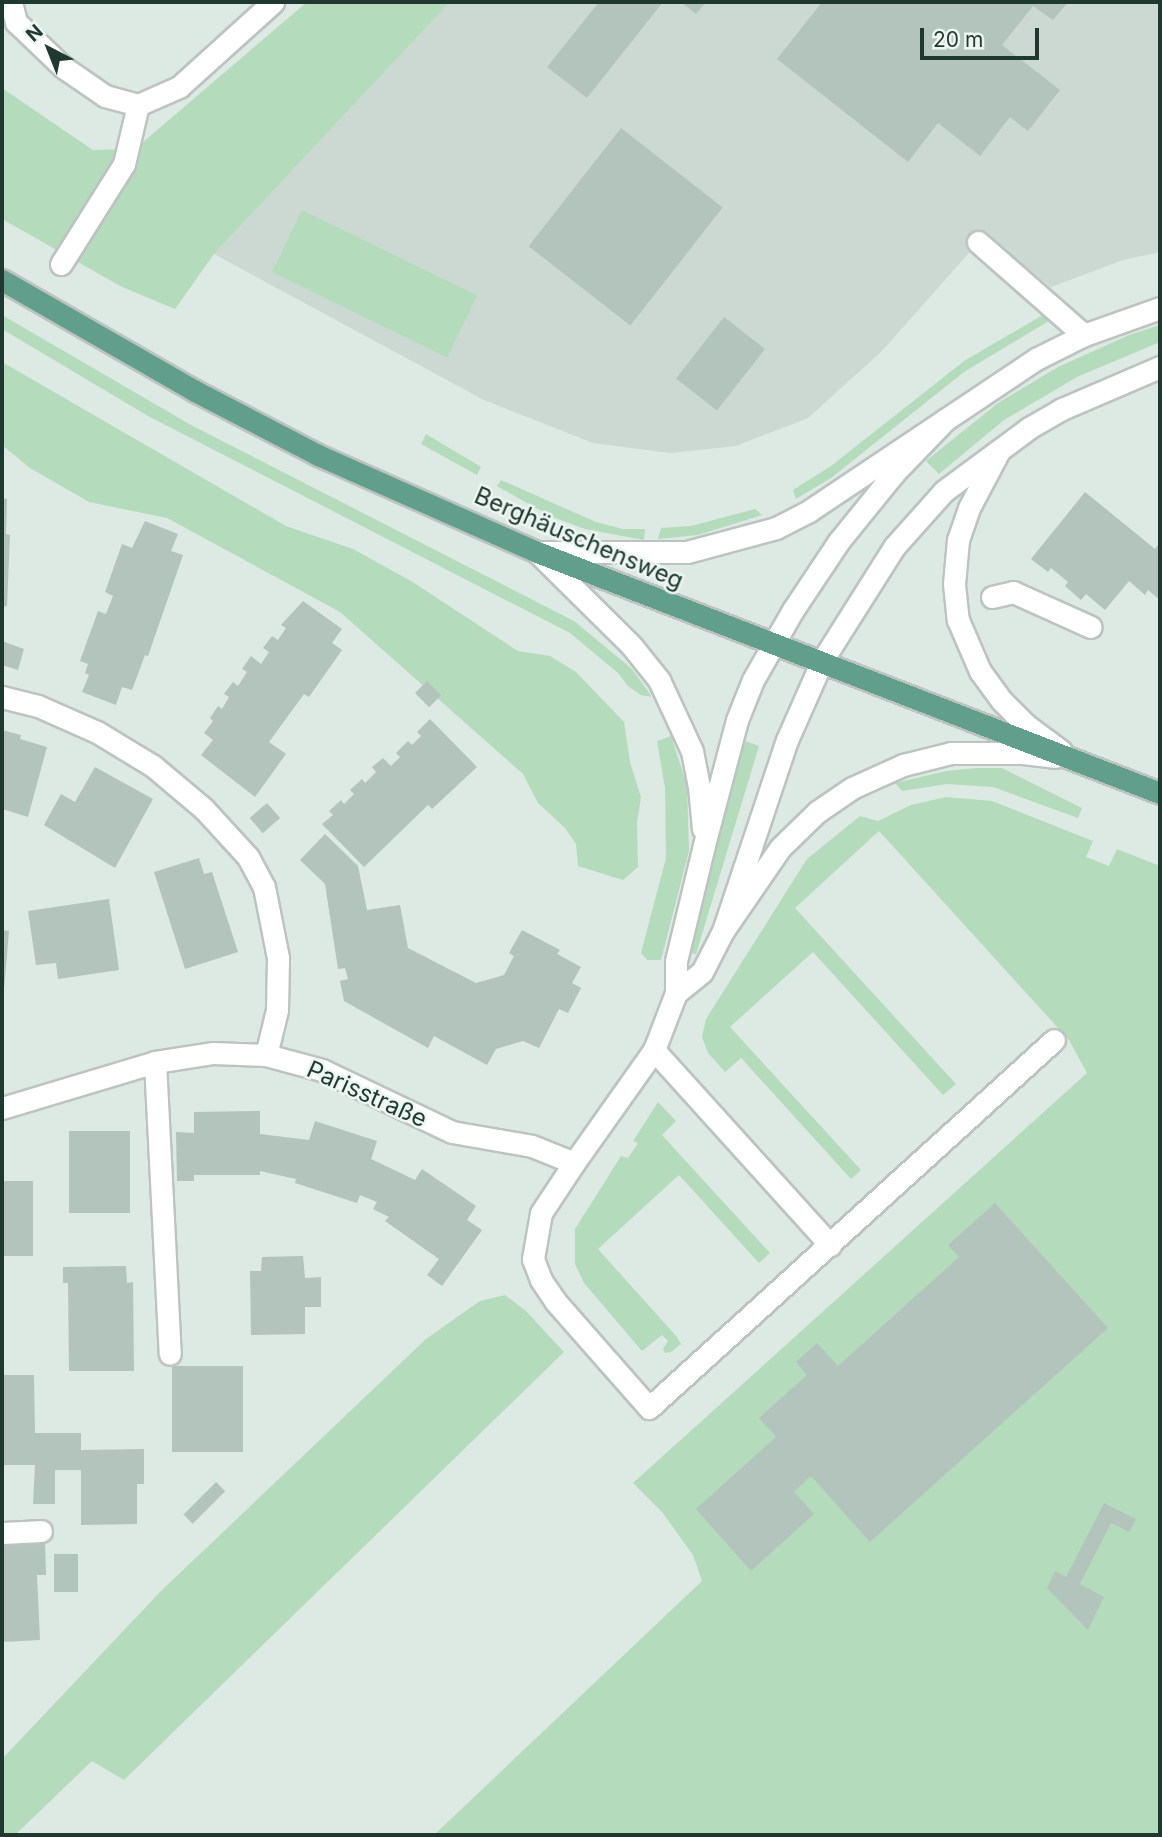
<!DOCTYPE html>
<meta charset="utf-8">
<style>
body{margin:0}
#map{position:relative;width:1162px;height:1837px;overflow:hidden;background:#dde9e3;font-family:Inter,sans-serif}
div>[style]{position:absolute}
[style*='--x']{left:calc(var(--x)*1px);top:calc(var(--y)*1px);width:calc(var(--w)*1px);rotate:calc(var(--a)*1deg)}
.built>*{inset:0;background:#cbd9d2}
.green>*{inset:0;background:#b5dbbd;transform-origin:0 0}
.building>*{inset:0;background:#b2c4bc;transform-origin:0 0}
.roads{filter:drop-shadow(2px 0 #bcc3c1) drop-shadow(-2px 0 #bcc3c1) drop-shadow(0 2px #bcc3c1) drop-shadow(0 -2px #bcc3c1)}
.minor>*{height:21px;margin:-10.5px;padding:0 10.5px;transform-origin:10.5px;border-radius:10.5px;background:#fff}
.major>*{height:21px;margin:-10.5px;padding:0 10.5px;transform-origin:10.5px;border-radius:10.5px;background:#619f8c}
span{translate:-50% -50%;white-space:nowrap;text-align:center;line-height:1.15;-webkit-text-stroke:5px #edf6f1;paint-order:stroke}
.street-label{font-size:24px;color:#1f3830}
.frame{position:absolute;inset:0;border:4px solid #1f3830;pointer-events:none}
.north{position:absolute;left:14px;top:14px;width:70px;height:70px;-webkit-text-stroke:5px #edf6f1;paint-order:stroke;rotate:318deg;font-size:19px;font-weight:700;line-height:28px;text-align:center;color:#1f3830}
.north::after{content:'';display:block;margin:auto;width:24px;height:32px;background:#1f3830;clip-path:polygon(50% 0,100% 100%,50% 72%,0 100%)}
.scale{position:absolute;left:920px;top:28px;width:119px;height:32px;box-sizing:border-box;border:4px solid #1f3830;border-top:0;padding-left:9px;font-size:21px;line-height:24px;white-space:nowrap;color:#1f3830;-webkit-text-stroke:5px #edf6f1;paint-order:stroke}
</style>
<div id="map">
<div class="built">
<div style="clip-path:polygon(450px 2px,1160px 2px,1160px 252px,1123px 260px,1051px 287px,984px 236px,882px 351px,808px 418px,736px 446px,670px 453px,593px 443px,484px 400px,214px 254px)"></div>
</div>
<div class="green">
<div style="clip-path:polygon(307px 2px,450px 2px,214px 254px,175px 309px,122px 287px,2px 219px,2px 88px,93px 150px,135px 149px)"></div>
<div style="left:302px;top:210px;width:195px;height:69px;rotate:26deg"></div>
<div style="clip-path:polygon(1048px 312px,1052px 319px,964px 372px,831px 478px,796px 499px,793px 490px,831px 466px,964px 361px)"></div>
<div style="clip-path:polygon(2px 315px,191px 425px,574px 621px,632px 669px,652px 697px,641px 695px,628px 686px,618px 673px,570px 633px,148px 416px,2px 329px)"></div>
<div style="clip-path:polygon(1160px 325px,1160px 342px,1077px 377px,1004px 420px,939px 474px,926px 461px,998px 403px,1058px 367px,1129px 335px)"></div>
<div style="clip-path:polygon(2px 362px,286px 526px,353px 549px,411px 581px,518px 651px,550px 656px,576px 672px,624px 722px,630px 762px,641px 797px,637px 823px,638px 867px,623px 880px,578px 866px,576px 844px,565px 828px,538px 803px,523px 774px,340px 612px,167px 518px,89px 502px,30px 468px,2px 445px)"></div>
<div style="clip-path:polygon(426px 434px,481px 467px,477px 475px,421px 444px)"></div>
<div style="clip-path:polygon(501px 480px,596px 522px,623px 529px,645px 529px,644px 540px,585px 529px,550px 516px,497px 486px)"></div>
<div style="clip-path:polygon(755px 509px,762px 515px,698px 535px,658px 539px,661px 528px,691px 526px)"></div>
<div style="clip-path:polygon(671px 736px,687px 785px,689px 851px,661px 960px,647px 960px,641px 953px,666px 858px,665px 788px,657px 741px)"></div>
<div style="clip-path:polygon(745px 741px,759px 746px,696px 954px,688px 953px)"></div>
<div style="clip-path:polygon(977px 768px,1002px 768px,1082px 808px,1078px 818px,993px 787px,947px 784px,902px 791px,895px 783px,946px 771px)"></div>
<div style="clip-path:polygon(946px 797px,992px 801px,1093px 841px,1086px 857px,1109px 866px,1117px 849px,1160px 866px,1160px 1835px,434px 1835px,702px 1581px,693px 1555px,662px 1512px,633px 1483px,1087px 1073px,1069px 1040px,879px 831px,795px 908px,956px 1084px,943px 1095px,813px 952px,730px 1027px,861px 1170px,851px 1179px,741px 1058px,725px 1072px,708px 1053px,702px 1037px,706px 1019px,807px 859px,860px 816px,878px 821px,911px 805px)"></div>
<div style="clip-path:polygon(658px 1102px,676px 1121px,662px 1135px,770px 1253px,759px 1263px,679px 1175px,598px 1249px,677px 1337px,681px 1344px,671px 1352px,665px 1353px,663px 1349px,668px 1341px,662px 1335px,642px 1351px,584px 1283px,575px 1264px,575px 1229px,621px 1156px,628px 1158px,638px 1143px,633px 1141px)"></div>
<div style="clip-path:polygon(505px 1295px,525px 1310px,564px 1352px,124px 1780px,92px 1761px,15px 1835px,2px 1835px,2px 1759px,160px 1592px,426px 1339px,480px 1301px)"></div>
</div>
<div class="building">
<div style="clip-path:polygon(599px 2px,663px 2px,587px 98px,547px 67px)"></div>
<div style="clip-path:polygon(681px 2px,706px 2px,696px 14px)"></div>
<div style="clip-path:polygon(822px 2px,1068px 2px,1053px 20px,1033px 6px,1002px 45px,1060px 90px,1028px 131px,1010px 117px,980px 156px,938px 123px,908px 162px,777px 59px)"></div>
<div style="left:621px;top:128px;width:129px;height:150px;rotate:38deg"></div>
<div style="left:724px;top:317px;width:52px;height:78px;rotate:38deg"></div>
<div style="clip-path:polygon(1085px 492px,1155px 549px,1160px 542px,1160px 600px,1148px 590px,1145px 595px,1129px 581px,1105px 610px,1086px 594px,1081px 600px,1065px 586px,1068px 582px,1051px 568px,1048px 572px,1031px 559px)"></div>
<div style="clip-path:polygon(2px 498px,7px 499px,6px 534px,10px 535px,7px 606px,2px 607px)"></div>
<div style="clip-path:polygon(145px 521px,178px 534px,171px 551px,183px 555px,148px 656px,145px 655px,132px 690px,122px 687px,116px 705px,82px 692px,89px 675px,85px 673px,88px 664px,80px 661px,98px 611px,106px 614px,113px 596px,105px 592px,122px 544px,132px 548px)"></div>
<div style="clip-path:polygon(303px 601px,342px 629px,332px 643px,342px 650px,309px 697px,304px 694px,269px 742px,286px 754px,255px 797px,201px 755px,213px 740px,204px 733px,213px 721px,210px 718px,218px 706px,222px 709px,229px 697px,224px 694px,233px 682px,238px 686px,247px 672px,242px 669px,251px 656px,261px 664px,269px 652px,263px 648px,272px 636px,278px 640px,286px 628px,281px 625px)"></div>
<div style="clip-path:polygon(2px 641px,24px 649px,18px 670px,2px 665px)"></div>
<div style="left:427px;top:681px;width:20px;height:17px;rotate:45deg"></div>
<div style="clip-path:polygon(430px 719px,477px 767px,432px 809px,428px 805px,364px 867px,322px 824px,333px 815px,329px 811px,341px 800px,344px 804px,354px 794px,350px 790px,362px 779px,365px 783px,376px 772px,372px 767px,383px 758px,391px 766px,400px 757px,396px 753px,408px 741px,412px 745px,421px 736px,417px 732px)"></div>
<div style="clip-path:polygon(2px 730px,21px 735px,20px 739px,47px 747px,28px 817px,2px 809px)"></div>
<div style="clip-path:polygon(95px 767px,153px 799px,115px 868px,44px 825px,61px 794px,75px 802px)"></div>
<div style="left:267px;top:803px;width:20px;height:23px;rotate:49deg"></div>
<div style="clip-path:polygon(325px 834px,358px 866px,367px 910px,400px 905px,408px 948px,476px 983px,504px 975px,514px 956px,509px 953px,522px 930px,560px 950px,557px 954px,581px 967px,572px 983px,581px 988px,568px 1013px,559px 1009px,539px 1048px,523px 1041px,496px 1049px,487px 1065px,434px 1036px,428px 1048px,344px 1001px,340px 981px,348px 979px,345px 968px,338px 969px,325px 884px,300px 860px)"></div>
<div style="clip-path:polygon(199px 858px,204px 874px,212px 872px,238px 952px,185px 969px,154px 872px)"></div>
<div style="clip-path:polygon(109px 899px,119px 970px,58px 979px,56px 963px,36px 965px,28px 911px)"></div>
<div style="clip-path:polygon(2px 930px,9px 931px,4px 989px,2px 989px)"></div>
<div style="clip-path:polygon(260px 1111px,260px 1134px,309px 1140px,315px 1121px,377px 1141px,371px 1159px,415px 1180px,422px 1169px,476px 1206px,467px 1220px,482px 1230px,442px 1286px,427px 1275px,439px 1259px,385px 1221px,389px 1217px,373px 1209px,377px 1202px,360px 1195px,357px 1203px,295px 1183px,296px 1179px,260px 1171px,260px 1175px,194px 1175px,194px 1181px,177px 1181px,176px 1132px,194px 1133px,194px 1112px)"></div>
<div style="left:69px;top:1131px;width:61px;height:82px"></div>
<div style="left:2px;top:1181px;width:31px;height:75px"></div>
<div style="clip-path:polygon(995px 1203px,1108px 1328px,870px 1542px,811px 1476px,794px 1492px,814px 1514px,751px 1571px,696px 1509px,776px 1437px,759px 1418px,807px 1375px,796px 1362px,817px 1343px,838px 1366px,959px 1257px,948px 1245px)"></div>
<div style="clip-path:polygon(303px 1256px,305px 1278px,321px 1277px,321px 1307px,305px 1307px,305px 1334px,251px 1335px,250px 1271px,261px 1271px,262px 1257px)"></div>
<div style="clip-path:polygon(126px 1266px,127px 1283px,133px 1282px,134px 1371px,69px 1371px,68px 1283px,63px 1283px,63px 1267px)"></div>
<div style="left:243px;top:1366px;width:86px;height:71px;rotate:90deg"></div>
<div style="clip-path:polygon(2px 1375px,34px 1375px,35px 1433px,81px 1433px,81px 1450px,144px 1449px,144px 1484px,137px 1484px,137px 1524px,81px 1525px,81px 1470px,55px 1470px,55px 1504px,33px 1504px,35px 1465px,2px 1465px)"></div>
<div style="left:216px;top:1482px;width:13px;height:46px;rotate:45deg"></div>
<div style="clip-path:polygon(1104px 1503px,1136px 1519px,1129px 1532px,1111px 1523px,1080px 1584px,1104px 1597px,1088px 1630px,1047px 1588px,1055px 1571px,1066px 1577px)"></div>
<div style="clip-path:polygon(45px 1540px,46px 1575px,37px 1575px,40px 1640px,2px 1642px,2px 1541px)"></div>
<div style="left:54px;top:1554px;width:24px;height:38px"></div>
</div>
<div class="roads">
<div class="minor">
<div style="--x:11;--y:2;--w:21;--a:76"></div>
<div style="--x:16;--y:22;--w:65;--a:43.8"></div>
<div style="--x:63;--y:67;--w:51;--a:34.6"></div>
<div style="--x:105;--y:96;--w:34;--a:15"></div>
<div style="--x:138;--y:105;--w:45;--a:-23.7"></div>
<div style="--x:179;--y:87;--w:127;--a:-42.1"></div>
<div style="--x:978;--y:242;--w:141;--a:41.3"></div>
<div style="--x:61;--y:264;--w:118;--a:-57.8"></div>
<div style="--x:124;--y:164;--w:61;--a:-76.7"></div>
<div style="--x:999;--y:451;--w:64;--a:117.8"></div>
<div style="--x:969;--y:508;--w:34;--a:109"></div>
<div style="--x:958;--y:540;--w:44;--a:95.2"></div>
<div style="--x:954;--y:584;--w:36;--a:84"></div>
<div style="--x:958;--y:620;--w:56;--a:66.7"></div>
<div style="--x:980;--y:671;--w:37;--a:54"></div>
<div style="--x:1002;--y:701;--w:34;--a:45"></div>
<div style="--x:1026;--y:725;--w:44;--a:36.6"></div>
<div style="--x:537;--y:552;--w:132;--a:44.7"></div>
<div style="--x:631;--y:645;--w:45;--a:51.3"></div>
<div style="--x:659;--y:680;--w:78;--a:65.1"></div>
<div style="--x:692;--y:751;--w:36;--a:79"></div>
<div style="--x:699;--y:786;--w:43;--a:84.7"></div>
<div style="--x:539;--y:552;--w:148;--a:0"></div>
<div style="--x:687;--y:552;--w:92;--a:-15.1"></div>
<div style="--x:776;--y:528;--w:37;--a:-27"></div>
<div style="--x:809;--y:511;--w:273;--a:-33.8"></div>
<div style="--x:1036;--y:359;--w:54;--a:-26.6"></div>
<div style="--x:1084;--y:335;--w:81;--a:-19.6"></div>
<div style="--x:992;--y:597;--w:22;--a:-13"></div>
<div style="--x:1013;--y:592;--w:85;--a:24.2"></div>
<div style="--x:2;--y:697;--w:37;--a:14"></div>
<div style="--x:38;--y:706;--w:64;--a:23.8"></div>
<div style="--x:97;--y:732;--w:66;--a:31.3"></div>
<div style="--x:153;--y:766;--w:67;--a:40.1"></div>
<div style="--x:204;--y:809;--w:65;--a:47.5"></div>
<div style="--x:248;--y:857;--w:34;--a:62"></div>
<div style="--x:264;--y:887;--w:72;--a:78.8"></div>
<div style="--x:278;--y:958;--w:52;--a:91.1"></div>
<div style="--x:277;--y:1010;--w:46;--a:103.7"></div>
<div style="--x:723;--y:931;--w:201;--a:-71.5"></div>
<div style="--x:787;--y:740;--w:86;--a:-66.1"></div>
<div style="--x:822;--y:661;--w:135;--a:-57.7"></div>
<div style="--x:894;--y:547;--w:75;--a:-48.2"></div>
<div style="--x:944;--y:491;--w:106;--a:-36.5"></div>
<div style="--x:1029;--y:428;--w:38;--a:-30"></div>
<div style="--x:1062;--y:409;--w:107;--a:-23.2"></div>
<div style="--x:676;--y:993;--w:33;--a:-39"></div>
<div style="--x:702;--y:972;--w:46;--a:-62.9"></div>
<div style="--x:723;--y:931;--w:101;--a:-55.5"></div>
<div style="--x:780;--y:848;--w:52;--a:-44.2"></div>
<div style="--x:817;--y:812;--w:42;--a:-34.4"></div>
<div style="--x:852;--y:788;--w:56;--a:-24.3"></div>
<div style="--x:903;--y:765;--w:49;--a:-14"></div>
<div style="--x:951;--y:753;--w:72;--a:0"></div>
<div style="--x:1023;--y:753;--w:32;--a:7"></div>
<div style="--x:654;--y:1050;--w:263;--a:47.9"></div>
<div style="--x:155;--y:1062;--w:292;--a:87.1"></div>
<div style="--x:2;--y:1108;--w:160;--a:-16.7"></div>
<div style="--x:155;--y:1062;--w:59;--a:-8.8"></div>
<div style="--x:213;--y:1053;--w:53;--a:2.2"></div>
<div style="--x:266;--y:1055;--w:58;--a:15"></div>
<div style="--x:322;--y:1070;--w:144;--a:25.5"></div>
<div style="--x:452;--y:1132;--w:81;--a:9.9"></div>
<div style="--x:532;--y:1146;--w:45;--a:22"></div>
<div style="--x:574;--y:1163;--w:138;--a:-54.7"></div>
<div style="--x:654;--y:1050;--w:61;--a:-68.9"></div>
<div style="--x:676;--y:993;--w:32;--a:-90"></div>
<div style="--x:676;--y:961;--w:119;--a:-76.4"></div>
<div style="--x:704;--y:845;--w:129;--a:-75.2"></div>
<div style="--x:737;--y:720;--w:43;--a:-68.2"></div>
<div style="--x:753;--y:680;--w:81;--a:-60.3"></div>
<div style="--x:793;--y:610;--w:83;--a:-56.3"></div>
<div style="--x:839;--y:541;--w:87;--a:-51"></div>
<div style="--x:894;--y:473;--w:74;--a:-46.1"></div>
<div style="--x:574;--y:1163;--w:60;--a:123.4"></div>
<div style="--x:541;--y:1213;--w:47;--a:99.9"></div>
<div style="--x:533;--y:1259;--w:22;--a:69"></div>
<div style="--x:541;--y:1280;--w:25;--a:56"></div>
<div style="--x:555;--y:1301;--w:142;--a:48.7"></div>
<div style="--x:649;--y:1408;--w:547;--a:-42.26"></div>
<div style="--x:2;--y:1533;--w:39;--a:-3"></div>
</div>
<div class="major">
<div style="--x:2;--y:280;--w:223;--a:29.9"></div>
<div style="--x:195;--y:391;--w:139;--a:27.5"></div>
<div style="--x:318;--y:455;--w:240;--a:23.9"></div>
<div style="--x:537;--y:552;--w:668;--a:21.15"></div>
</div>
</div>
<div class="street-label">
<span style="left:579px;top:538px;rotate:23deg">Berghäuschensweg</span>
<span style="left:367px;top:1094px;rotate:24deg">Parisstraße</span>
</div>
<div class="frame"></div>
<div class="north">N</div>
<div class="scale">20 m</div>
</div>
